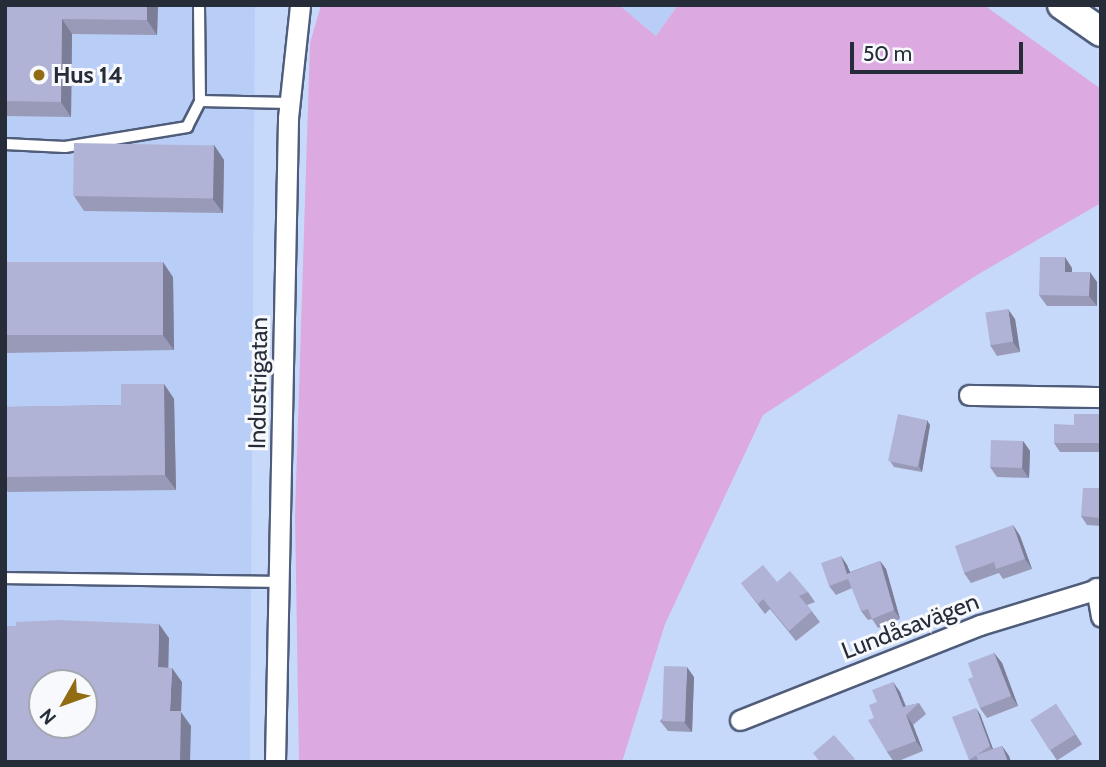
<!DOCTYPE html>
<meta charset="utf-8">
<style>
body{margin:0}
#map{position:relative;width:1106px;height:767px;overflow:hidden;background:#c7d9fa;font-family:Cabin,sans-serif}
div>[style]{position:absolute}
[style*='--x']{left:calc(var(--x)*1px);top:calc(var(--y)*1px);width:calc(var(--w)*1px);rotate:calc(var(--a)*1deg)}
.built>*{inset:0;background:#b9cef6}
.green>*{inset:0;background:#dcaae1}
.roads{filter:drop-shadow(2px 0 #4f5d7a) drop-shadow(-2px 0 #4f5d7a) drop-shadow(0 2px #4f5d7a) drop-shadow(0 -2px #4f5d7a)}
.lane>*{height:10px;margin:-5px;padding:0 5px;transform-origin:5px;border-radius:5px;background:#fff}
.street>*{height:19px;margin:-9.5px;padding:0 9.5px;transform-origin:9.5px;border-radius:9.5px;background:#fff}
.secondary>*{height:28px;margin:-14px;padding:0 14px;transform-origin:14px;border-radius:14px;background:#fff}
.wall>*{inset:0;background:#989ab8;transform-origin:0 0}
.shaded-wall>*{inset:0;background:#7c7d96}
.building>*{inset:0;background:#b1b3d6;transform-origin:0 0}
.dots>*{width:19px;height:19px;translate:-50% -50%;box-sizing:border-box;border:4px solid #f7f9fd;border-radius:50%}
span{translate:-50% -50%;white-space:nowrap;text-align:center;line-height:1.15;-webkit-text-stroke:6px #f7f9fd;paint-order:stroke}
.poi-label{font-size:24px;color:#262d39;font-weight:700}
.left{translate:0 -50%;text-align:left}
.street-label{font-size:24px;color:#262d39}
.frame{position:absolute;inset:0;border:7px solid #262d39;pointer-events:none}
.north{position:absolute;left:28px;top:669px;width:70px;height:70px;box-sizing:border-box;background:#f7f9fd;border:2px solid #a3a7af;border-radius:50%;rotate:230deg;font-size:19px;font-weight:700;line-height:28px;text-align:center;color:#262d39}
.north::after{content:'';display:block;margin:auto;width:24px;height:32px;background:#916c12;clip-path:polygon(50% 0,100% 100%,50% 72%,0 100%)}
.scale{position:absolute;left:850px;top:42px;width:173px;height:32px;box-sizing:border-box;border:4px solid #262d39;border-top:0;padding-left:9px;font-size:21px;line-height:24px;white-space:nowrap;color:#262d39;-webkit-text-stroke:5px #f7f9fd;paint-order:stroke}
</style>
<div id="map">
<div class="built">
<div style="clip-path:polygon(evenodd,5px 5px,255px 5px,250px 762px,5px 762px,5px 5px,42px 683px,84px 683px,84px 725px,42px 725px,42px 683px)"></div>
<div style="clip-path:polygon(619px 5px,678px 5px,656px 36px)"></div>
</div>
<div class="green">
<div style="clip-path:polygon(321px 5px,619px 5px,656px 36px,678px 5px,984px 5px,1101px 89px,1101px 203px,977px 275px,763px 415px,665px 624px,622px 762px,299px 762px,295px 515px,310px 43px)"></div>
</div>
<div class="roads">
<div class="lane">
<div style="--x:199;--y:5;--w:96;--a:89.4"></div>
<div style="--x:200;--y:101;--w:89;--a:1.3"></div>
<div style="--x:5;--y:144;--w:60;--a:2.9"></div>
<div style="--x:65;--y:147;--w:124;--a:-9.3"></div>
<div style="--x:187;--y:127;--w:29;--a:-63"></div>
<div style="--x:5;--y:578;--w:273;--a:0.8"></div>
</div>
<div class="street">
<div style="--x:969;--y:395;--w:132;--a:0.9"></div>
<div style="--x:1096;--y:588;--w:29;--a:80"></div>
<div style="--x:740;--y:720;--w:258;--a:-21.6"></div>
<div style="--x:980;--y:625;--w:127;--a:-17"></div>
<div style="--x:275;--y:762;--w:644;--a:-88.84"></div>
<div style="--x:288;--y:118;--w:114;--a:-83.9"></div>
</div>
<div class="secondary">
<div style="--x:1062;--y:5;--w:47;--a:34.7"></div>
</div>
</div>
<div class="wall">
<div style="clip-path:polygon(5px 5px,158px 5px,157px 35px,72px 34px,71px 117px,5px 116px)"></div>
<div style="clip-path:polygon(214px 145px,224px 160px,223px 213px,84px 211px,74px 196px)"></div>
<div style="clip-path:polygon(5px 264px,173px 277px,174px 350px,5px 353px)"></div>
<div style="clip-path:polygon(1072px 268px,1072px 272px,1097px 282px,1097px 306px,1047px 306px,1039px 295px)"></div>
<div style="clip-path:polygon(1015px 319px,1020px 352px,997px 356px,990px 345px)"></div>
<div style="clip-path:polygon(164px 384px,174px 399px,176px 490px,8px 492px,5px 488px,5px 407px,121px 405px)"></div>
<div style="clip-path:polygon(1101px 414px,1101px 452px,1060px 452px,1054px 443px,1074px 425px)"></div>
<div style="clip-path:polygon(930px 425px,922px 472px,894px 467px,890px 461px)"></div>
<div style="clip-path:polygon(1023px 441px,1030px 451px,1029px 478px,997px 477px,990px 467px)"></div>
<div style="clip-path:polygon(1101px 488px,1101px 526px,1087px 525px,1081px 516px)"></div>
<div style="clip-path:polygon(1013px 525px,1020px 536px,1032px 569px,1003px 579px,999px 573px,971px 583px,964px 573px)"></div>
<div style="clip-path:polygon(841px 556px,847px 565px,850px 572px,880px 561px,886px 569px,900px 619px,878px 628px,872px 619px,868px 620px,861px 611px,852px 588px,836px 595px,829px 586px)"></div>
<div style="clip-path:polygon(777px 582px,808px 592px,815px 602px,807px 605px,820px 622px,796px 641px,770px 609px,765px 614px,741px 583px)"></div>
<div style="clip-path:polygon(994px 653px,1002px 663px,1018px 706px,987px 718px,980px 708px,973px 677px)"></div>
<div style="clip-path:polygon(694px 677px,692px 732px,668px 731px,660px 721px)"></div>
<div style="clip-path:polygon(893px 682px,900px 692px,906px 706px,919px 703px,926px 714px,913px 725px,923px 751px,896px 762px,894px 762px,887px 752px,874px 718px,877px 702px)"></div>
<div style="left:1056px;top:704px;width:48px;height:30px;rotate:57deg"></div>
<div style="clip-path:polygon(980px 714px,993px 749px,1002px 746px,1009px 756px,1011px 762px,970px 762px,969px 760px)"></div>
</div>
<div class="shaded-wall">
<div style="clip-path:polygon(147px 5px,158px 5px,157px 35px,147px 20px)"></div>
<div style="clip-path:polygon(62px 19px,72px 34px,71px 117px,61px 102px)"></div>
<div style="clip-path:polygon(214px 145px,224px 160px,223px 213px,212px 198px)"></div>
<div style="clip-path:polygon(1065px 257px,1072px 268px,1072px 282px,1065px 272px)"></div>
<div style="clip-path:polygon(163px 262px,173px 277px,174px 350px,163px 335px)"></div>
<div style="clip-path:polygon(1090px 272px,1097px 282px,1097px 306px,1089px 296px)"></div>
<div style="clip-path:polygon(1008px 309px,1015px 319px,1020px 352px,1013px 342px)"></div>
<div style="clip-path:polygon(164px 384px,174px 399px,176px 490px,165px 475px)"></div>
<div style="clip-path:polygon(927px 420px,930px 425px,922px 472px,919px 466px)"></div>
<div style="clip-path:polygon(1023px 441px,1030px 451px,1029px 478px,1022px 468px)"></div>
<div style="clip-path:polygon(1013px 525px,1020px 536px,1032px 569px,1025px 559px)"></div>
<div style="clip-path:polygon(841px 556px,847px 565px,854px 582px,847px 574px)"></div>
<div style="clip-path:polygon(880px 561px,886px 569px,900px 619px,894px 610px)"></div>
<div style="clip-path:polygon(159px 624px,169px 638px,168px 682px,158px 667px)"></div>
<div style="clip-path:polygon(994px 653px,1002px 663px,1018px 706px,1011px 696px)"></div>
<div style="clip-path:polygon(687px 667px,694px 677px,692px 732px,684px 722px)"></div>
<div style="clip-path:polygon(172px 668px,182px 682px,181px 712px,191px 726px,190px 762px,180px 762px,170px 711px)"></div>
<div style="clip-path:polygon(893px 682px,900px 692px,908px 713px,903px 707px)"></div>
<div style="clip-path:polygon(976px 708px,980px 714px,994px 752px,990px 746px)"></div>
<div style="clip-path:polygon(906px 715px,913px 725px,923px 751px,916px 741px)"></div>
<div style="clip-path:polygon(1002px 746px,1009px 756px,1011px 762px,1008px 762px)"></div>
</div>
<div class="building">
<div style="clip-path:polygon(5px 5px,147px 5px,147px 20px,62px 19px,61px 102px,5px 101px)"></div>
<div style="left:74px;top:143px;width:140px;height:53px;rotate:1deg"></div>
<div style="clip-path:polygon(1040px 257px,1065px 257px,1065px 272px,1090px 272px,1089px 296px,1039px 295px)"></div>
<div style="left:163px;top:262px;width:73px;height:158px;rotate:90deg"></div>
<div style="left:1008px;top:309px;width:33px;height:23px;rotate:81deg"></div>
<div style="clip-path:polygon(121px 384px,164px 384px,165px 475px,5px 477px,5px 407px,121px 405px)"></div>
<div style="left:898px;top:414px;width:30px;height:48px;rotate:12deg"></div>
<div style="clip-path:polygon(1074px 414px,1101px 414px,1101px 443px,1054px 443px,1054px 424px,1074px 425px)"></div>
<div style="left:991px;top:440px;width:32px;height:27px;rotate:2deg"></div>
<div style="clip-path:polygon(1083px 488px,1101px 488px,1101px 518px,1081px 516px)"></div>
<div style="clip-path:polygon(1013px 525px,1025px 559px,996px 569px,994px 562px,964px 573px,955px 546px)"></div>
<div style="clip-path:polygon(841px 556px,847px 574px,880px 561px,894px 610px,872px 619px,868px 609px,861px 611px,848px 579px,829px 586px,821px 563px)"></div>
<div style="clip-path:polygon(763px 565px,777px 582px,790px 571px,808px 592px,799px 596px,812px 611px,789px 631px,763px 599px,758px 604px,741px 583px)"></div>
<div style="clip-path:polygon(evenodd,58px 620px,159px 624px,158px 667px,172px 668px,170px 711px,181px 711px,180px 762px,5px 762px,5px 626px,16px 626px,16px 622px,58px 620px,42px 683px,84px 683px,84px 725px,42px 725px,42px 683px)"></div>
<div style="clip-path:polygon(994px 653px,1011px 696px,980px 708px,968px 679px,973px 677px,968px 663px)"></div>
<div style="left:664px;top:666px;width:23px;height:55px;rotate:2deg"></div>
<div style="clip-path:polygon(893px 682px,903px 707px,919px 703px,906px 715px,916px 741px,887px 752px,868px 720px,874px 718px,869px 705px,877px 702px,872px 690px)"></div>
<div style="left:1056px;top:704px;width:36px;height:30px;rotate:58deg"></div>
<div style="clip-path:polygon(976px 708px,990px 746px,969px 760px,952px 717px)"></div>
<div style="clip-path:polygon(834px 735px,855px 759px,851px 762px,820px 762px,813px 753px)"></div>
<div style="clip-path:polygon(1002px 746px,1008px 762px,979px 762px,976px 755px)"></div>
</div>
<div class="dots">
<div style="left:39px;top:75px;background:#916c12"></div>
</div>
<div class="poi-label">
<span class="left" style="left:53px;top:75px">Hus 14</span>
</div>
<div class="street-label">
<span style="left:258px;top:383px;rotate:-89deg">Industrigatan</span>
<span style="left:910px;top:626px;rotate:-21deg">Lundåsavägen</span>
</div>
<div class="frame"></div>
<div class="north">N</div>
<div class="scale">50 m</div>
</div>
